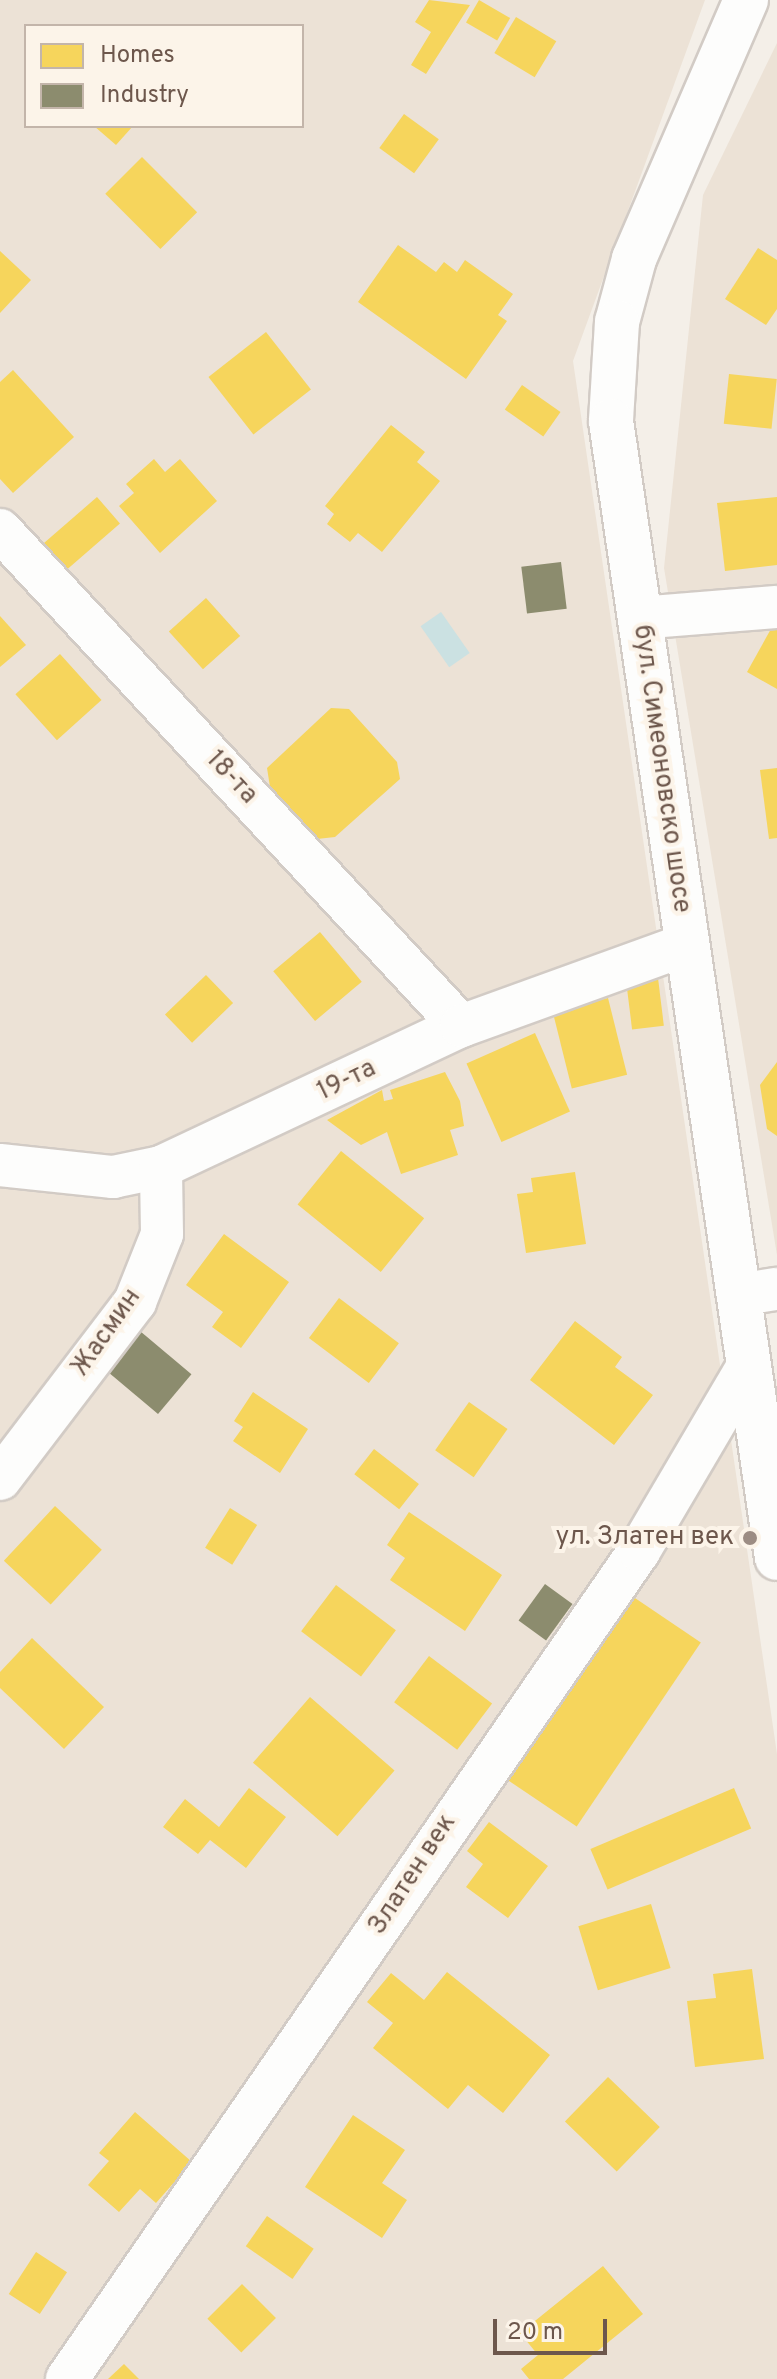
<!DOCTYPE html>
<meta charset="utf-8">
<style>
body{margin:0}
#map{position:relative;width:777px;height:2379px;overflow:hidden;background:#f4efe8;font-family:Overpass,sans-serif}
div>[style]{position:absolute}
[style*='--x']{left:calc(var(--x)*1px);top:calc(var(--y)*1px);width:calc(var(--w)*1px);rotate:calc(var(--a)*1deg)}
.residential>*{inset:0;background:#ece2d6}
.water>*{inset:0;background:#cbe1e2;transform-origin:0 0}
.homes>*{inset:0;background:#f6d55c;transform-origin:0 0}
.industry>*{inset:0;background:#8c8c6e;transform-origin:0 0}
.roads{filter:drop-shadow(2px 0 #d2cbc5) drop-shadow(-2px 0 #d2cbc5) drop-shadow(0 2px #d2cbc5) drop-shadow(0 -2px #d2cbc5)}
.minor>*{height:42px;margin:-21px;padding:0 21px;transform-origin:21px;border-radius:21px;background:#fdfdfc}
.tertiary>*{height:44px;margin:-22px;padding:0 22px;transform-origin:22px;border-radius:22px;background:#fdfdfc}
.dots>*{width:22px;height:22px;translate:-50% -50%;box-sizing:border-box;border:4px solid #fcf4e9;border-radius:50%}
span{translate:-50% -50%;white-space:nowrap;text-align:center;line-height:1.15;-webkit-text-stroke:8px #fcf4e9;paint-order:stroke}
.street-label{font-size:26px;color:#6d574c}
.poi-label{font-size:26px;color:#6d574c}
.right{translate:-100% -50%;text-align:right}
.legend{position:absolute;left:24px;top:24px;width:280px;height:104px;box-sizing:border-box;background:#fcf4e9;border:2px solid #c3b5aa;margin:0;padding:10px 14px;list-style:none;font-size:24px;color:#6d574c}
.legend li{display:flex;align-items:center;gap:16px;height:40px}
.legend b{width:40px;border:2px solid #c3b5aa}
.scale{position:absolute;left:493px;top:2319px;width:114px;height:36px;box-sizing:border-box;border:4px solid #6d574c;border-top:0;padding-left:10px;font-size:24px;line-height:28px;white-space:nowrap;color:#6d574c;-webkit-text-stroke:6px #fcf4e9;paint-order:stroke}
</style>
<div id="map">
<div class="residential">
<div style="clip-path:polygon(evenodd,0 0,705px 0,573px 361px,777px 1754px,777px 2379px,0 2379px,0 0,26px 26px,302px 26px,302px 126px,26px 126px,26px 26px)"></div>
<div style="clip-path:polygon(777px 43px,777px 1255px,664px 568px,703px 195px)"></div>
</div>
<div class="water">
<div style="left:441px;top:612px;width:50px;height:25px;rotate:55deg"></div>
</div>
<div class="homes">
<div style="clip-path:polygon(429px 0,470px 5px,426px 74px,411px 65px,431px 32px,415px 22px)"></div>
<div style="left:479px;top:0;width:36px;height:26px;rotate:30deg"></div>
<div style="left:516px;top:17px;width:47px;height:42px;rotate:31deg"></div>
<div style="left:404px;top:114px;width:43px;height:42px;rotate:36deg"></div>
<div style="clip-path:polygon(94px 126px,133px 126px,116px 145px)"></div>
<div style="left:142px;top:157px;width:78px;height:52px;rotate:45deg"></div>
<div style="clip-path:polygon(398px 245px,436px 272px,444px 262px,457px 272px,465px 260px,513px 294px,498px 315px,507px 321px,466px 379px,358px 302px)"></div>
<div style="clip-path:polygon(758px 248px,777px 260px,777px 309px,766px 325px,725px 299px)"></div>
<div style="clip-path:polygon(0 251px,31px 280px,0 313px)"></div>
<div style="left:266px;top:332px;width:73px;height:73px;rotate:52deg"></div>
<div style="clip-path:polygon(13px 370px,74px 437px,13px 493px,0 479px,0 382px)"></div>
<div style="left:729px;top:374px;width:48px;height:50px;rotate:6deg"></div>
<div style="left:522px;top:385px;width:47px;height:30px;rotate:35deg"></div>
<div style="clip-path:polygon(391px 425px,425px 452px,417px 462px,440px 481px,382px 552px,358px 533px,350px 542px,327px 524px,334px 514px,325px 506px)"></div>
<div style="clip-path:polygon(154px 459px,165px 472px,180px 459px,217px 501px,160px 553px,119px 506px,134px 493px,126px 484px)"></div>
<div style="left:97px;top:497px;width:35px;height:74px;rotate:49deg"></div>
<div style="clip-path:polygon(777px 497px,777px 565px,725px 571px,717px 503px)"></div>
<div style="left:206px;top:598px;width:51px;height:50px;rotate:48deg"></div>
<div style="clip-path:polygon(0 616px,26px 645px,0 667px)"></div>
<div style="clip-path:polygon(772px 627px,777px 630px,777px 689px,747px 672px)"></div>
<div style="left:60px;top:654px;width:62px;height:60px;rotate:48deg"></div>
<div style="clip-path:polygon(331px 708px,349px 709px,397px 762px,400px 779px,335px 837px,317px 839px,270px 787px,267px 768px)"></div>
<div style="clip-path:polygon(777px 768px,777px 838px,769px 839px,760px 770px)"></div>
<div style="left:320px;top:932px;width:65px;height:61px;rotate:50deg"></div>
<div style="left:206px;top:975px;width:39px;height:57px;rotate:46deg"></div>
<div style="left:658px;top:978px;width:48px;height:32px;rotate:83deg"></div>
<div style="left:608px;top:998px;width:79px;height:57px;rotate:76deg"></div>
<div style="left:535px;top:1033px;width:86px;height:75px;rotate:66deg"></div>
<div style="clip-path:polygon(777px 1062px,777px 1136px,767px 1129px,760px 1085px)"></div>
<div style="clip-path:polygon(445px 1072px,460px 1101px,464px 1126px,450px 1130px,458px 1155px,401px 1174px,387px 1132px,361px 1145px,327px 1120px,382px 1090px,384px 1101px,393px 1099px,390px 1090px)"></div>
<div style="left:341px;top:1151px;width:107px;height:69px;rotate:39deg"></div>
<div style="clip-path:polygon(575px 1172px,586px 1244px,526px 1253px,517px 1194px,533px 1192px,531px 1178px)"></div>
<div style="clip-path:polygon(224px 1234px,289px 1282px,241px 1348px,212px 1327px,223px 1312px,186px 1285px)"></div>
<div style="left:339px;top:1298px;width:75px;height:50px;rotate:37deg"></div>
<div style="clip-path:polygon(575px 1321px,622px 1357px,615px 1367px,653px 1395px,614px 1445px,530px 1380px)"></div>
<div style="clip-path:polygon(253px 1392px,308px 1429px,280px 1473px,233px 1441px,243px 1427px,234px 1421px)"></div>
<div style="left:469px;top:1402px;width:47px;height:59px;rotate:35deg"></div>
<div style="left:374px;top:1449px;width:57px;height:32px;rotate:38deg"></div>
<div style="left:55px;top:1506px;width:64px;height:75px;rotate:43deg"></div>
<div style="left:230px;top:1508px;width:32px;height:47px;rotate:32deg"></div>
<div style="clip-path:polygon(409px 1512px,502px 1575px,465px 1631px,390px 1580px,405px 1558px,387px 1545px)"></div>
<div style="left:336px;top:1585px;width:75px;height:58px;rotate:37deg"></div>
<div style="left:632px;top:1596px;width:83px;height:222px;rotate:34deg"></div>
<div style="clip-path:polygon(32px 1638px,104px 1707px,64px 1749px,0 1688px,0 1672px)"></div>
<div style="left:429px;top:1656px;width:79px;height:58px;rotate:37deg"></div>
<div style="left:310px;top:1697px;width:112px;height:87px;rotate:41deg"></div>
<div style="clip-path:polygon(249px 1788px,286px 1817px,246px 1868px,210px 1840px,198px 1854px,163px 1827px,185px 1799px,219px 1827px)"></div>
<div style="left:734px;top:1788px;width:44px;height:156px;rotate:67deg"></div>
<div style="clip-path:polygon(489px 1822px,548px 1866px,508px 1918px,466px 1887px,483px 1864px,467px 1851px)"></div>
<div style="left:651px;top:1904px;width:67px;height:76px;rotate:73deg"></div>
<div style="clip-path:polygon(752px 1969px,764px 2059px,695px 2067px,687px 2001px,716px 1998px,713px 1974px)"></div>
<div style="clip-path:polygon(447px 1972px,550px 2055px,503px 2113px,468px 2085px,448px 2109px,373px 2048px,393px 2023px,367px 2002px,391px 1973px,424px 2000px)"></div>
<div style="left:608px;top:2077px;width:72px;height:62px;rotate:44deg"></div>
<div style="clip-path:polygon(135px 2112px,192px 2162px,156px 2203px,140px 2189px,119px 2212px,88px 2185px,109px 2161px,99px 2153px)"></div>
<div style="clip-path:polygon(353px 2115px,405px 2150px,382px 2183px,407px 2200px,382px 2238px,305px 2187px)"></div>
<div style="left:267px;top:2216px;width:57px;height:37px;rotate:35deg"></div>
<div style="left:36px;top:2252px;width:37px;height:50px;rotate:33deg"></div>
<div style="clip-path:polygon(603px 2266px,643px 2314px,563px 2379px,529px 2379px,521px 2369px,538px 2355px,520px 2333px)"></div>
<div style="left:242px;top:2284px;width:48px;height:49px;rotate:45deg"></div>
<div style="clip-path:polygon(124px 2364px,139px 2379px,108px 2379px)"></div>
</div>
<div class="industry">
<div style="left:561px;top:562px;width:47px;height:40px;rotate:83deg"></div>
<div style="left:134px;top:1326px;width:75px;height:52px;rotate:40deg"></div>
<div style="left:545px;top:1584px;width:34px;height:45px;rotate:36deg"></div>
</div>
<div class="roads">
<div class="minor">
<div style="--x:0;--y:530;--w:677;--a:47.09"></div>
<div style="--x:639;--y:618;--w:138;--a:-4.6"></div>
<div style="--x:0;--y:1165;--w:114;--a:6.1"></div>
<div style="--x:113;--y:1177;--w:49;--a:-11.8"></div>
<div style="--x:161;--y:1167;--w:331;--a:-25.2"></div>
<div style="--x:461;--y:1026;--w:240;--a:-19.9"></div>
<div style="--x:738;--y:1295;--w:39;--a:-9"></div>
<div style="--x:0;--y:1479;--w:223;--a:-52.7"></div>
<div style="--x:135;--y:1302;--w:73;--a:-68.3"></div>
<div style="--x:162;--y:1234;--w:67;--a:-90.9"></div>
<div style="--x:67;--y:2379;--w:1006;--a:-55.36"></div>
<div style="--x:639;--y:1551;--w:217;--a:-59.5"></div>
</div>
<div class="tertiary">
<div style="--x:746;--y:0;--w:282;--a:113.4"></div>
<div style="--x:634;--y:259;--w:65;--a:105.1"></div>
<div style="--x:617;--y:322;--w:99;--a:93.5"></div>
<div style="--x:611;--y:421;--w:1149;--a:81.69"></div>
</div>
</div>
<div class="dots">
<div style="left:750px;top:1538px;background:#9c8c83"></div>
</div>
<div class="street-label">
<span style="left:661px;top:769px;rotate:82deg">бул. Симеоновско шосе</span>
<span style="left:231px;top:778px;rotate:47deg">18-та</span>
<span style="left:347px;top:1081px;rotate:-26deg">19-та</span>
<span style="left:107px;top:1333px;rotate:-55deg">Жасмин</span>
<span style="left:413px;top:1875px;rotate:-57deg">Златен век</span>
</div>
<div class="poi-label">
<span class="right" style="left:734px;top:1538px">ул. Златен век</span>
</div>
<ul class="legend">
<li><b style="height:22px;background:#f6d55c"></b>Homes</li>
<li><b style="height:22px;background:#8c8c6e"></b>Industry</li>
</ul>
<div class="scale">20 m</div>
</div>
